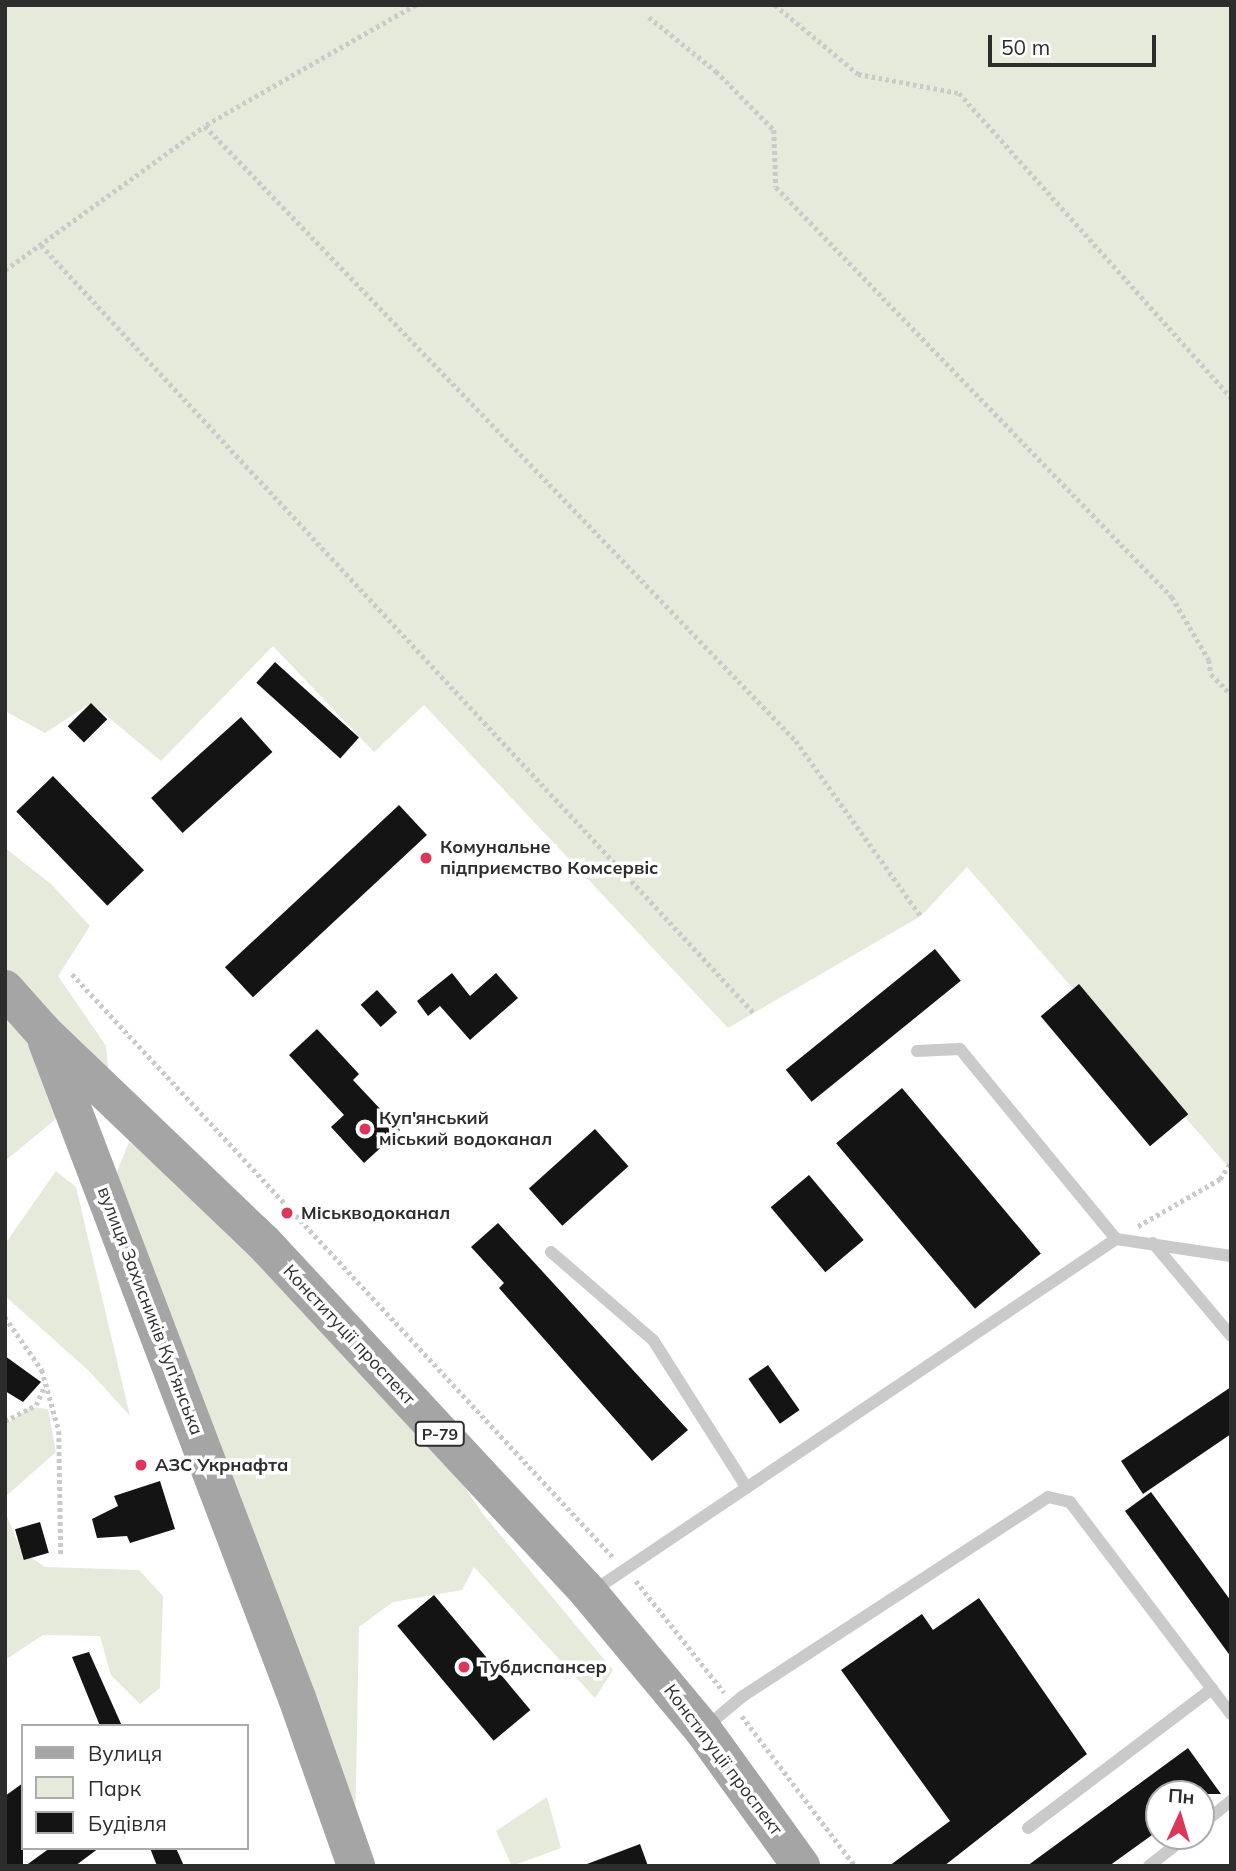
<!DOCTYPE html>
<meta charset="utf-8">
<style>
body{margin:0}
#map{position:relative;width:1236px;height:1871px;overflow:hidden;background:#fff;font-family:Mulish,sans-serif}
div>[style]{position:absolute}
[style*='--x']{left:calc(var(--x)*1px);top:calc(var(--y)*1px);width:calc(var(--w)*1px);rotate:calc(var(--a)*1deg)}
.green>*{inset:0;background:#e5eadb}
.building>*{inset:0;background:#141414;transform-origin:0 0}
.path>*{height:4.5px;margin-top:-2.25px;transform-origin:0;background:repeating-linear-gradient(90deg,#cacaca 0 3.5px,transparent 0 7px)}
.lane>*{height:12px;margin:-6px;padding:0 6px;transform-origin:6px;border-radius:6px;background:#cacaca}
.primary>*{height:38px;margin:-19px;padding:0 19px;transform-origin:19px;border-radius:19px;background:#a5a5a5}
.dots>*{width:19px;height:19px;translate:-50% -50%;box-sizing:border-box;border:4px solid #fff;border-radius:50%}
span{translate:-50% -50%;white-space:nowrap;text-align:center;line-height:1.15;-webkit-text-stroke:7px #fff;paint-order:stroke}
.shield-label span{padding:2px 5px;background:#fff;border:2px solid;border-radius:5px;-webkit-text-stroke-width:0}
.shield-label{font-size:16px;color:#2d2d2d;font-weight:700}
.poi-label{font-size:18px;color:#2d2d2d;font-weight:700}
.left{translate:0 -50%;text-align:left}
.street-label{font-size:18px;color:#2d2d2d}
.frame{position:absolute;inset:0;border:7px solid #2d2d2d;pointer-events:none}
.legend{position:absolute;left:21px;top:1724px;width:228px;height:126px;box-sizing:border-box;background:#fff;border:2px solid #ababab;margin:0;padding:9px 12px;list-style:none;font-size:21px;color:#2d2d2d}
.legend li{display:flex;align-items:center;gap:14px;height:35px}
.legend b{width:35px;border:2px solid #ababab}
.north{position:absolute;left:1145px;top:1780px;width:70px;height:70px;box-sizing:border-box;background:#fff;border:2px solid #ababab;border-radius:50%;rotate:4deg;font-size:19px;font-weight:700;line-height:28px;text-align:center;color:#2d2d2d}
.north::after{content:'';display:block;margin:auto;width:24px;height:32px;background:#dd365b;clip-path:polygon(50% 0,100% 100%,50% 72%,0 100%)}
.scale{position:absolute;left:988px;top:35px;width:168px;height:32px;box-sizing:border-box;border:4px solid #2d2d2d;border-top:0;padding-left:9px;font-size:21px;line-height:24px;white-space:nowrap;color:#2d2d2d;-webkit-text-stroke:5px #fff;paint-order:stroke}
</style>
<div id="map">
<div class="green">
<div style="clip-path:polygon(5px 5px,1231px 5px,1231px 1170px,967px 867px,921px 916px,728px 1028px,424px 705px,374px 752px,273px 646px,161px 761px,91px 703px,45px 733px,5px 711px)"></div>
<div style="clip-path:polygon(5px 848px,51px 884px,90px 926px,58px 976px,106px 1046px,109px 1075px,5px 1161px)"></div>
<div style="clip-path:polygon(129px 1142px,181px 1175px,412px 1411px,483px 1514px,613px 1670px,595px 1698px,474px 1567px,462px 1590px,393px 1602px,359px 1627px,355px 1834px,116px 1174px)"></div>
<div style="clip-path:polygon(56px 1171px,76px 1187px,130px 1416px,89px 1371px,5px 1296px,5px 1244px)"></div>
<div style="clip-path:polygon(30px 1407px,48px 1409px,56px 1452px,5px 1497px,5px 1425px)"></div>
<div style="clip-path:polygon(5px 1511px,21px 1551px,45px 1567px,139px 1570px,163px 1596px,160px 1688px,140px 1704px,111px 1675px,100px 1636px,43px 1635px,5px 1660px)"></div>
<div style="clip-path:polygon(547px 1797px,561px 1848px,512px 1866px,496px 1831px)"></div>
</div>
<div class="building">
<div style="left:275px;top:662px;width:113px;height:28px;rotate:42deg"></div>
<div style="left:91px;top:703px;width:23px;height:33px;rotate:45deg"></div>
<div style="left:241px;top:717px;width:47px;height:121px;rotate:48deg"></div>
<div style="left:53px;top:776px;width:131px;height:51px;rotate:46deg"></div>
<div style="left:399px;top:805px;width:41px;height:238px;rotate:47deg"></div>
<div style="left:935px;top:949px;width:41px;height:192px;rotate:51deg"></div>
<div style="clip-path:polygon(452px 973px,470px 996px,496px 973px,518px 998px,470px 1040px,440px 1006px,428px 1016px,417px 1001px)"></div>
<div style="left:1079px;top:984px;width:170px;height:50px;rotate:50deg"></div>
<div style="left:377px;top:990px;width:30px;height:22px;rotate:48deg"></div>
<div style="clip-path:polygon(317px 1029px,359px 1074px,353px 1080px,400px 1130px,364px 1163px,331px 1127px,344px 1115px,289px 1055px)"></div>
<div style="left:902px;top:1088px;width:216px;height:86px;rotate:50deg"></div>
<div style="left:595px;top:1129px;width:50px;height:89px;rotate:48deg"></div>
<div style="left:809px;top:1175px;width:85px;height:50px;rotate:50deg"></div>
<div style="clip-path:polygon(498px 1223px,688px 1430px,652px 1461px,499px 1288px,504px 1283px,471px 1247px)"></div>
<div style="clip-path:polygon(5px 1356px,41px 1382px,23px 1402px,5px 1391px)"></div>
<div style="left:768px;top:1365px;width:55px;height:24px;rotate:55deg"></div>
<div style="clip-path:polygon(1231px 1387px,1231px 1434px,1143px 1494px,1121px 1461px)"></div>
<div style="clip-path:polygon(160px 1481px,175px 1529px,130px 1543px,127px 1536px,97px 1538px,92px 1519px,118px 1506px,114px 1496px)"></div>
<div style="clip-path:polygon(1151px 1492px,1231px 1601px,1231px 1657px,1125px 1511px)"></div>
<div style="left:40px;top:1522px;width:32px;height:26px;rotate:74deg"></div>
<div style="left:434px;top:1595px;width:150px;height:48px;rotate:50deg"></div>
<div style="clip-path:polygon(979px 1598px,1087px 1754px,944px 1866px,889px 1866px,950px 1821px,841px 1670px,922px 1614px,933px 1630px)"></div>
<div style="clip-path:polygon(89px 1652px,122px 1726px,100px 1726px,72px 1657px)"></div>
<div style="clip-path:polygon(1188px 1748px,1221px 1794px,1159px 1794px,1159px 1830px,1109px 1866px,1027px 1866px)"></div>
<div style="clip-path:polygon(23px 1783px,23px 1866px,5px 1866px,5px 1796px)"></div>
<div style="clip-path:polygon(640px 1844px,648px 1866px,587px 1866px,587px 1864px)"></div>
<div style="clip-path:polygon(50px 1848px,99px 1848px,75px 1866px,25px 1866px)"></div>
<div style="clip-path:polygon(150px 1848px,176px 1848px,184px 1866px,157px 1866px)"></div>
</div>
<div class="path">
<div style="--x:416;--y:5;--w:243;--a:150.2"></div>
<div style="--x:205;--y:126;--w:853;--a:46.14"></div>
<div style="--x:796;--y:741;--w:215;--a:54.5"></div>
<div style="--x:775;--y:5;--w:108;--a:39.7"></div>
<div style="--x:858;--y:74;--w:103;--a:10.7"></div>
<div style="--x:959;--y:93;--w:408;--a:48.2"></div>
<div style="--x:649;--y:17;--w:86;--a:38.9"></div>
<div style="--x:716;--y:71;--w:83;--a:45.5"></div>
<div style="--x:774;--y:130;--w:57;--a:88"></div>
<div style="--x:776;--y:187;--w:570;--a:46"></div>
<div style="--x:1172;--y:597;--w:73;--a:59.6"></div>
<div style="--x:1209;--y:660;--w:14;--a:82"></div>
<div style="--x:1211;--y:674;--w:29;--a:46"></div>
<div style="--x:41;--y:245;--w:1048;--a:47.13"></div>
<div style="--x:5;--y:270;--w:246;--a:-35.8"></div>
<div style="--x:72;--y:974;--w:795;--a:47.14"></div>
<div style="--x:1138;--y:1226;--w:95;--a:-29.8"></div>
<div style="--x:1220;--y:1179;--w:20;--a:-57"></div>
<div style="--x:5;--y:1317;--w:65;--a:55.1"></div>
<div style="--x:42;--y:1370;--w:63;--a:74.4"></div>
<div style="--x:59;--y:1431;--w:123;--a:89.1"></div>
<div style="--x:5;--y:1421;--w:35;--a:-27"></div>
<div style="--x:36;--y:1405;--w:22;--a:-66"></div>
<div style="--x:636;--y:1581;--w:142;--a:51.6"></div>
<div style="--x:742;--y:1716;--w:188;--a:53"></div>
</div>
<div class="lane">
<div style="--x:917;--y:1051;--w:43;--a:-2.7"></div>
<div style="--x:960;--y:1049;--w:246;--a:50.6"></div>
<div style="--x:1153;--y:1243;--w:121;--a:50"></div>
<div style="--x:551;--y:1252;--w:135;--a:40.8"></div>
<div style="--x:653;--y:1340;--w:175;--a:57.6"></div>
<div style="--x:593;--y:1591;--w:630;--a:-33.94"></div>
<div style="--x:1116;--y:1239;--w:116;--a:8.4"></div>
<div style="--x:706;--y:1727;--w:48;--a:-40"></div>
<div style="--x:743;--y:1696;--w:364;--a:-33.1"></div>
<div style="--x:1048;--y:1497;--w:23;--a:13"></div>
<div style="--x:1070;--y:1502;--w:266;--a:52.8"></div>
<div style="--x:1201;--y:1825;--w:38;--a:-39"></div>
<div style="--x:1028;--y:1828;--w:231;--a:-37.1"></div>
<div style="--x:1149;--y:1866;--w:48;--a:-38.3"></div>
</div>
<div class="primary">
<div style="--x:5;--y:989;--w:59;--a:48.4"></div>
<div style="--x:44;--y:1033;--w:303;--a:43.7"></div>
<div style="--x:263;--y:1242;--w:479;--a:47.1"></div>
<div style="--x:589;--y:1593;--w:178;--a:50.2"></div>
<div style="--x:703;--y:1730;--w:168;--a:54.2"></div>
<div style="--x:47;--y:1042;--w:702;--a:69.14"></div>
<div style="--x:297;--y:1698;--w:178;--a:70.6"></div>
</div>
<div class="dots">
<div style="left:426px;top:858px;background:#dd365b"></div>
<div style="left:365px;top:1129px;background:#dd365b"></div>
<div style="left:287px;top:1213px;background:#dd365b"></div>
<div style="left:141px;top:1465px;background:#dd365b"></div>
<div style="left:464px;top:1667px;background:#dd365b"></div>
</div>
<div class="shield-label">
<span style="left:440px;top:1434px">Р-79</span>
</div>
<div class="poi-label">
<span class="left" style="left:440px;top:858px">Комунальне<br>пiдприємство Комсервiс</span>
<span class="left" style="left:379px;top:1129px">Куп'янський<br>міський водоканал</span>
<span class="left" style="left:301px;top:1213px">Міськводоканал</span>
<span class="left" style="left:155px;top:1465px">АЗС Укрнафта</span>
<span class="left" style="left:480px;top:1667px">Тубдиспансер</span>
</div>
<div class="street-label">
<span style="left:150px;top:1311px;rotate:69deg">вулиця Захисників Куп'янська</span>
<span style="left:349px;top:1335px;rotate:47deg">Конституції проспект</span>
<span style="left:723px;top:1760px;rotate:53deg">Конституції проспект</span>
</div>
<div class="frame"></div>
<ul class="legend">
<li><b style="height:9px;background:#a5a5a5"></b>Вулиця</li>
<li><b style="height:19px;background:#e5eadb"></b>Парк</li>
<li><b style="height:19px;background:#141414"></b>Будівля</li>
</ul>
<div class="north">Пн</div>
<div class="scale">50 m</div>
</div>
